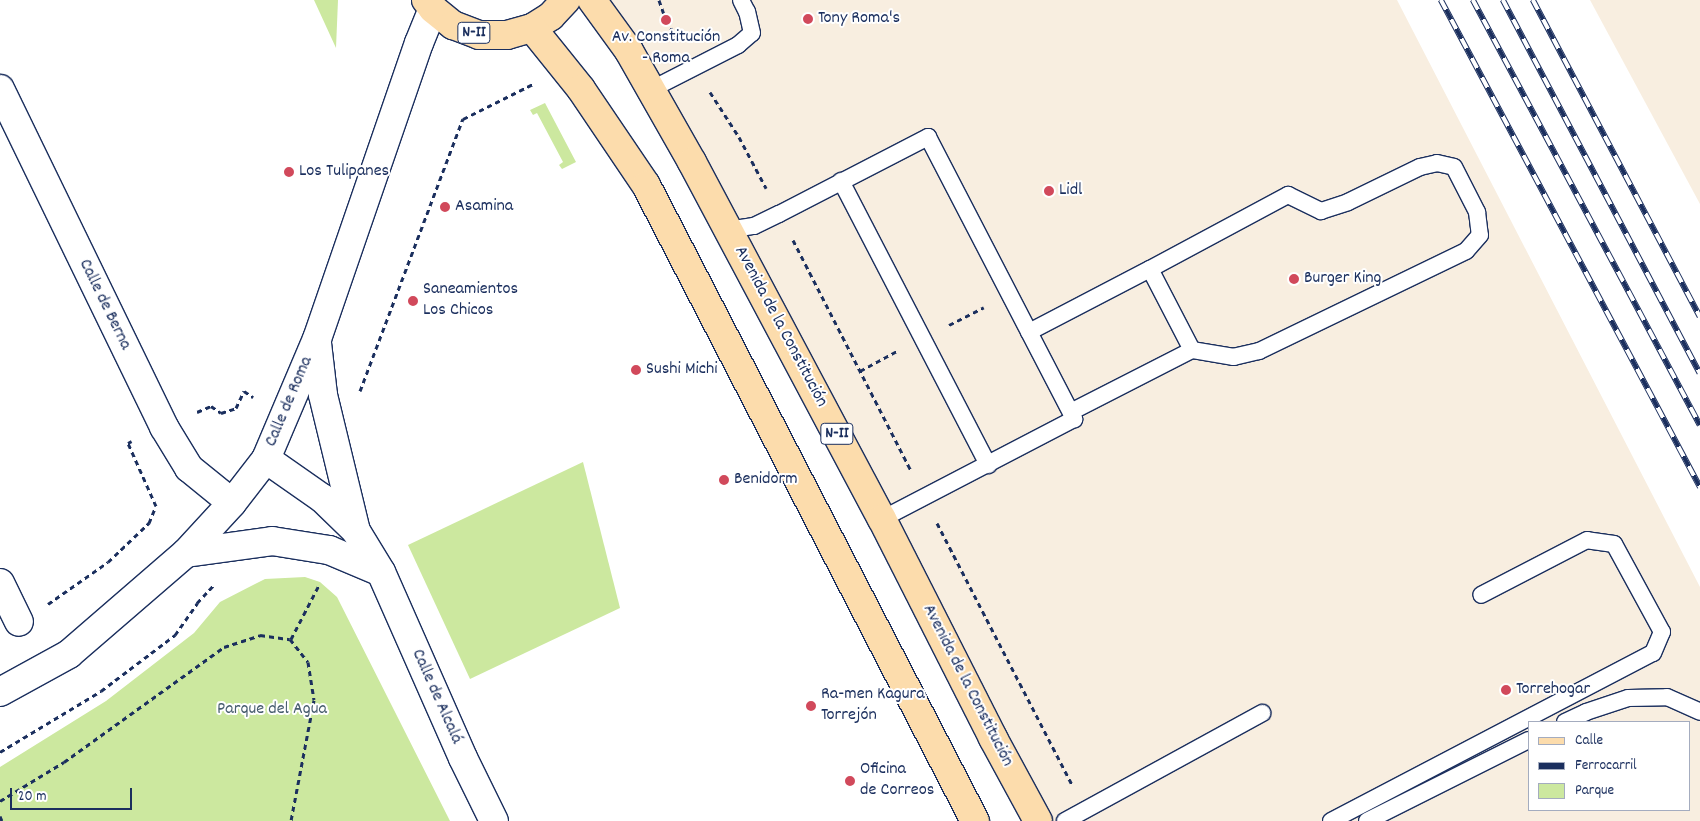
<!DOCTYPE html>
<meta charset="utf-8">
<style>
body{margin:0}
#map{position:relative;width:1700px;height:821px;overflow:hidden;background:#fff;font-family:Dekko,sans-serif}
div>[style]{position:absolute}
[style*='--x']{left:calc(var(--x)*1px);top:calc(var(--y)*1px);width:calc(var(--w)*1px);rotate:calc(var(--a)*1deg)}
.built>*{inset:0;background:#f8eee0}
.green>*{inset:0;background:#cce89f}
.path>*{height:3px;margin-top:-1.5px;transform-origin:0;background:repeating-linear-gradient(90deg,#1b2f5e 0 5px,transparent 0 9px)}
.roads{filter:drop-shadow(1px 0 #1b2f5e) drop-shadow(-1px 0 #1b2f5e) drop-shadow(0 1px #1b2f5e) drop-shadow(0 -1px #1b2f5e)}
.lane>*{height:16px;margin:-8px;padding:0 8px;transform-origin:8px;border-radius:8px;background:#fff}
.street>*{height:28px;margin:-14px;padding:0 14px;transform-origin:14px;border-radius:14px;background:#fff}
.primary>*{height:28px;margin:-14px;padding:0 14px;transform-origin:14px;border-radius:14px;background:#fcdcac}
.rail>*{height:5.5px;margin-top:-2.75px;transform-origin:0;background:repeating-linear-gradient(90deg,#fff 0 11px,#1b2f5e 0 22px);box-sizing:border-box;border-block:1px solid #1b2f5e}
.dots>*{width:14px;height:14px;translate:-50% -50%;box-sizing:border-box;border:2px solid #fff;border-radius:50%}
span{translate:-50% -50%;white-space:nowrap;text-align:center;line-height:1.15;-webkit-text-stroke:4px #fff;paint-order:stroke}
.shield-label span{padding:1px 4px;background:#fff;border:1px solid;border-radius:4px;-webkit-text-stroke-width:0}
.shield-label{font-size:16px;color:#1b2f5e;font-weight:700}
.poi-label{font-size:18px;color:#1b2f5e}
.left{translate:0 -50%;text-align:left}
.street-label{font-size:18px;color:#1b2f5e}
.park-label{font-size:18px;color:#475d6e}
.legend{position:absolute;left:1528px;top:721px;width:162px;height:90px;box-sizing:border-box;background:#fff;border:1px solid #a4acbf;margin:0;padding:6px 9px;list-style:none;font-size:15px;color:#1b2f5e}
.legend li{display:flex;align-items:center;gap:10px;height:25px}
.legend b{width:25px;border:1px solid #a4acbf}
.scale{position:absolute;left:10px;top:788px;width:122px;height:22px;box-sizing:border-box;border:2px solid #1b2f5e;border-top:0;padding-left:6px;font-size:15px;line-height:18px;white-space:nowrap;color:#1b2f5e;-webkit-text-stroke:4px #fff;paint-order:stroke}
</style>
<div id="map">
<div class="built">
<div style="clip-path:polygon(evenodd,592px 0,1397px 0,1700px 587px,1700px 821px,1038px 821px,592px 0,1529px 722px,1689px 722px,1689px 810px,1529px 810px,1529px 722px)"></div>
<div style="clip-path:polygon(1590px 0,1700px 0,1700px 204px)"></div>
</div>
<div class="green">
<div style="clip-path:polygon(314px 0,338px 0,336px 48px)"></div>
<div style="clip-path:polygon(545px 103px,576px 162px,562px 169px,559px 165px,563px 162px,537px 113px,533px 115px,530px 110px)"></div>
<div style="clip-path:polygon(583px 462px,620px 608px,470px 679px,408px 545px)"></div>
<div style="clip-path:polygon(305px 577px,320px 582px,337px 597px,450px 821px,0 821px,0 767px,106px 701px,194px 633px,220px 602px,265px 579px)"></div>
</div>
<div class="path">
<div style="--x:659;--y:0;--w:21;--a:71"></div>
<div style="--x:666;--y:20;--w:26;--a:59"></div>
<div style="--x:710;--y:92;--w:54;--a:57.2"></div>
<div style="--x:739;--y:137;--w:58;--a:62.1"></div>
<div style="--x:793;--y:240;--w:259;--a:62.9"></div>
<div style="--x:949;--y:325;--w:39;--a:-27"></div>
<div style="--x:860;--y:371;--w:42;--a:-28.4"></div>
<div style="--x:360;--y:391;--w:291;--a:-69.3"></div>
<div style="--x:463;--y:119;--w:78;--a:-26.6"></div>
<div style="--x:197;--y:412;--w:15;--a:-23"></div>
<div style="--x:211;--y:406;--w:12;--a:35"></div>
<div style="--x:221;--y:413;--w:16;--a:-18"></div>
<div style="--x:236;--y:408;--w:19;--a:-65"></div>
<div style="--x:244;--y:391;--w:11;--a:34"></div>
<div style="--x:937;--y:523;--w:294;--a:62.7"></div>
<div style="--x:48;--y:604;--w:73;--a:-35"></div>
<div style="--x:108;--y:562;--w:57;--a:-43.6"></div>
<div style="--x:149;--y:523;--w:18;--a:-68"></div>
<div style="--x:156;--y:506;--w:69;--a:-114"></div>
<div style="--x:128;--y:443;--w:4;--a:-27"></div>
<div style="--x:291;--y:639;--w:61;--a:-62.6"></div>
<div style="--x:0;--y:752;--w:118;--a:-31.1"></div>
<div style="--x:101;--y:691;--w:93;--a:-37.1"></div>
<div style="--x:175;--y:635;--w:39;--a:-55"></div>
<div style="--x:197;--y:603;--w:25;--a:-47"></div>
<div style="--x:0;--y:801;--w:75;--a:-31.4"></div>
<div style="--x:64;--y:762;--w:197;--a:-35.7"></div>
<div style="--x:224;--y:647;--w:38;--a:-18"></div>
<div style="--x:260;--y:635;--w:30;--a:8"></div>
<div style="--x:290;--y:639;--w:29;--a:52"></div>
<div style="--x:308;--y:662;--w:38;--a:81"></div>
<div style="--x:314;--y:700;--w:123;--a:100.8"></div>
<div style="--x:0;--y:816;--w:5;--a:68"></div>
</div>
<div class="roads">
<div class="lane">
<div style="--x:652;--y:89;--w:97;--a:-27.1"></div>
<div style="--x:738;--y:45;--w:18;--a:-41"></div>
<div style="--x:752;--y:33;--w:22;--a:-103"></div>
<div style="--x:747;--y:12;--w:13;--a:-117"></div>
<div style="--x:841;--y:181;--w:320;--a:62.6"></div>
<div style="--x:728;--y:230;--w:26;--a:-9"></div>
<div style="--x:754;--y:226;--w:28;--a:-26"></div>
<div style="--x:779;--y:214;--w:168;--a:-27.3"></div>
<div style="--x:928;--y:137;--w:318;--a:62.6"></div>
<div style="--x:1074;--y:419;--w:216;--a:152.5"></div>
<div style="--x:1150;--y:269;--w:157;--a:-28.2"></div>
<div style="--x:1288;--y:195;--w:37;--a:26"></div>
<div style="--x:1321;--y:211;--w:28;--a:-18"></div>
<div style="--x:1348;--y:202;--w:80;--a:-25.9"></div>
<div style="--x:1420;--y:167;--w:17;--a:-13"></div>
<div style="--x:1437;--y:163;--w:17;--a:13"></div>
<div style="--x:1454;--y:167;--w:51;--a:62.9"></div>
<div style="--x:1477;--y:212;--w:23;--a:83"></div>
<div style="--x:1480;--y:235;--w:21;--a:131"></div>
<div style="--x:1466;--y:251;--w:230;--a:154.2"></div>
<div style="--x:1259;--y:351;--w:26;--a:167"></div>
<div style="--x:1234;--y:357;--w:43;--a:-170.5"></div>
<div style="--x:1029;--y:332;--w:136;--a:-27.5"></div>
<div style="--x:1150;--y:269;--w:91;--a:62.6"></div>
<div style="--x:1192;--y:350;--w:136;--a:152.9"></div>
<div style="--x:1565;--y:722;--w:23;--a:-25"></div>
<div style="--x:1586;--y:712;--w:44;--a:-18.4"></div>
<div style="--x:1628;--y:698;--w:39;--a:-1"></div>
<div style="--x:1667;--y:697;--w:36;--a:24"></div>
<div style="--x:1065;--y:821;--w:225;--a:-28.7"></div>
<div style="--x:1331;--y:821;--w:363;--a:-27.6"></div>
<div style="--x:1653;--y:653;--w:23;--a:-67"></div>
<div style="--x:1662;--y:632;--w:100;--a:-118.6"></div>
<div style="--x:1614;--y:544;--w:27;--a:-172"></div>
<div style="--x:1587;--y:540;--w:119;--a:152.6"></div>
<div style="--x:1367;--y:821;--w:181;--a:-26.6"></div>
</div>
<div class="street">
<div style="--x:0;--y:89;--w:376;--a:64.1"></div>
<div style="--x:164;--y:427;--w:48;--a:58.6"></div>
<div style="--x:189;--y:468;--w:55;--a:39.1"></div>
<div style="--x:317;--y:343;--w:52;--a:83.4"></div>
<div style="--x:323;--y:395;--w:140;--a:76.4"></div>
<div style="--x:356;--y:531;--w:48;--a:58.6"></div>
<div style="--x:381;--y:572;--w:203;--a:66.2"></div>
<div style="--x:463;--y:758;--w:70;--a:63.8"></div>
<div style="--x:266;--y:459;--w:68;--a:34.9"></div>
<div style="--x:322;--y:498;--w:47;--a:44.1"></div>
<div style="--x:186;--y:553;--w:87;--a:-7.9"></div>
<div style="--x:272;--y:541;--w:58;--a:9"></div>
<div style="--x:329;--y:550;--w:56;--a:22.9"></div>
<div style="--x:0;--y:583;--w:43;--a:64"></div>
<div style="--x:0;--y:692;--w:79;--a:-28.8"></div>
<div style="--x:69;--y:654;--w:155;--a:-40.8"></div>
<div style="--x:186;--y:553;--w:68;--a:-47.4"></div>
<div style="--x:232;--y:503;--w:56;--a:-52.3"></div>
<div style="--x:266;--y:459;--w:130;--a:-67"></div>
<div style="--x:317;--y:339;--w:313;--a:-71"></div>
<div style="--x:419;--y:43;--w:37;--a:-68"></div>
</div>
<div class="primary">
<div style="--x:426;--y:0;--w:11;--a:52"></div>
<div style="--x:433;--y:9;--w:26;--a:39"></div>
<div style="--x:453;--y:25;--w:28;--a:21"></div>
<div style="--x:479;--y:35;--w:28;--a:0"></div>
<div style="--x:507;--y:35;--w:26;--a:-16"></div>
<div style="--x:532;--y:28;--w:22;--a:-32"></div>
<div style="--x:551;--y:16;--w:22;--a:-47"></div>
<div style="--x:592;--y:0;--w:63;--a:54"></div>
<div style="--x:629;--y:51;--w:128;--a:60.4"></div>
<div style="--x:692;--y:162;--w:404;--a:62"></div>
<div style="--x:882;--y:519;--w:246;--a:63.1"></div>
<div style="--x:993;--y:738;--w:94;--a:61.5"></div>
<div style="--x:532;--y:28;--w:78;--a:51.2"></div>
<div style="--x:581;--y:89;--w:116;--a:55.9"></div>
<div style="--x:646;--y:185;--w:716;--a:62.65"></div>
</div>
</div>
<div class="rail">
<div style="--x:1441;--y:0;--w:552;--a:61.99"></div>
<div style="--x:1473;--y:0;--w:482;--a:61.9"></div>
<div style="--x:1503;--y:0;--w:422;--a:62.2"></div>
<div style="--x:1533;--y:0;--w:358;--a:62.2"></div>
</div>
<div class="dots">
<div style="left:808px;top:19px;background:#d1495b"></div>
<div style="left:666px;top:20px;background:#d1495b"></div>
<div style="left:289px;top:172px;background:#d1495b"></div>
<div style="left:1049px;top:191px;background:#d1495b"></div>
<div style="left:445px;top:207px;background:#d1495b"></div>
<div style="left:1294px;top:279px;background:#d1495b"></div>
<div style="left:413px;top:301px;background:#d1495b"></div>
<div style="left:636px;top:370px;background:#d1495b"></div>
<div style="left:724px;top:480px;background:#d1495b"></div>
<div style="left:1506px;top:690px;background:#d1495b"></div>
<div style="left:811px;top:706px;background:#d1495b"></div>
<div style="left:850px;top:781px;background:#d1495b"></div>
</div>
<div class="shield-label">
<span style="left:474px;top:33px">N-II</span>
<span style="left:837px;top:434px">N-II</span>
</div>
<div class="poi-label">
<span class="left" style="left:818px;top:19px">Tony Roma's</span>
<span style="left:666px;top:49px">Av. Constitución<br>- Roma</span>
<span class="left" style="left:299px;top:172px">Los Tulipanes</span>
<span class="left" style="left:1059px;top:191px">Lidl</span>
<span class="left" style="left:455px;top:207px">Asamina</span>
<span class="left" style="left:1304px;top:279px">Burger King</span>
<span class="left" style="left:423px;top:301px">Saneamientos<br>Los Chicos</span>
<span class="left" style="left:646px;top:370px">Sushi Michi</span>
<span class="left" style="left:734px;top:480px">Benidorm</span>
<span class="left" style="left:1516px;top:690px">Torrehogar</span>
<span class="left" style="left:821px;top:706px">Ra-men Kagura<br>Torrejón</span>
<span class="left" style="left:860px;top:781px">Oficina<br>de Correos</span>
</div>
<div class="street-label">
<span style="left:104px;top:305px;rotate:64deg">Calle de Berna</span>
<span style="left:780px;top:327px;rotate:62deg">Avenida de la Constitución</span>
<span style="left:290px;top:402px;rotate:-67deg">Calle de Roma</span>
<span style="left:967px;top:686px;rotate:63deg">Avenida de la Constitución</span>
<span style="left:436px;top:697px;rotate:66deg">Calle de Alcalá</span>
</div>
<div class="park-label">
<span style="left:272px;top:710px">Parque del Agua</span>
</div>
<ul class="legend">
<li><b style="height:6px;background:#fcdcac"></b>Calle</li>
<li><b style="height:6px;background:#1b2f5e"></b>Ferrocarril</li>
<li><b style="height:14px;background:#cce89f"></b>Parque</li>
</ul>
<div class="scale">20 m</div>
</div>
